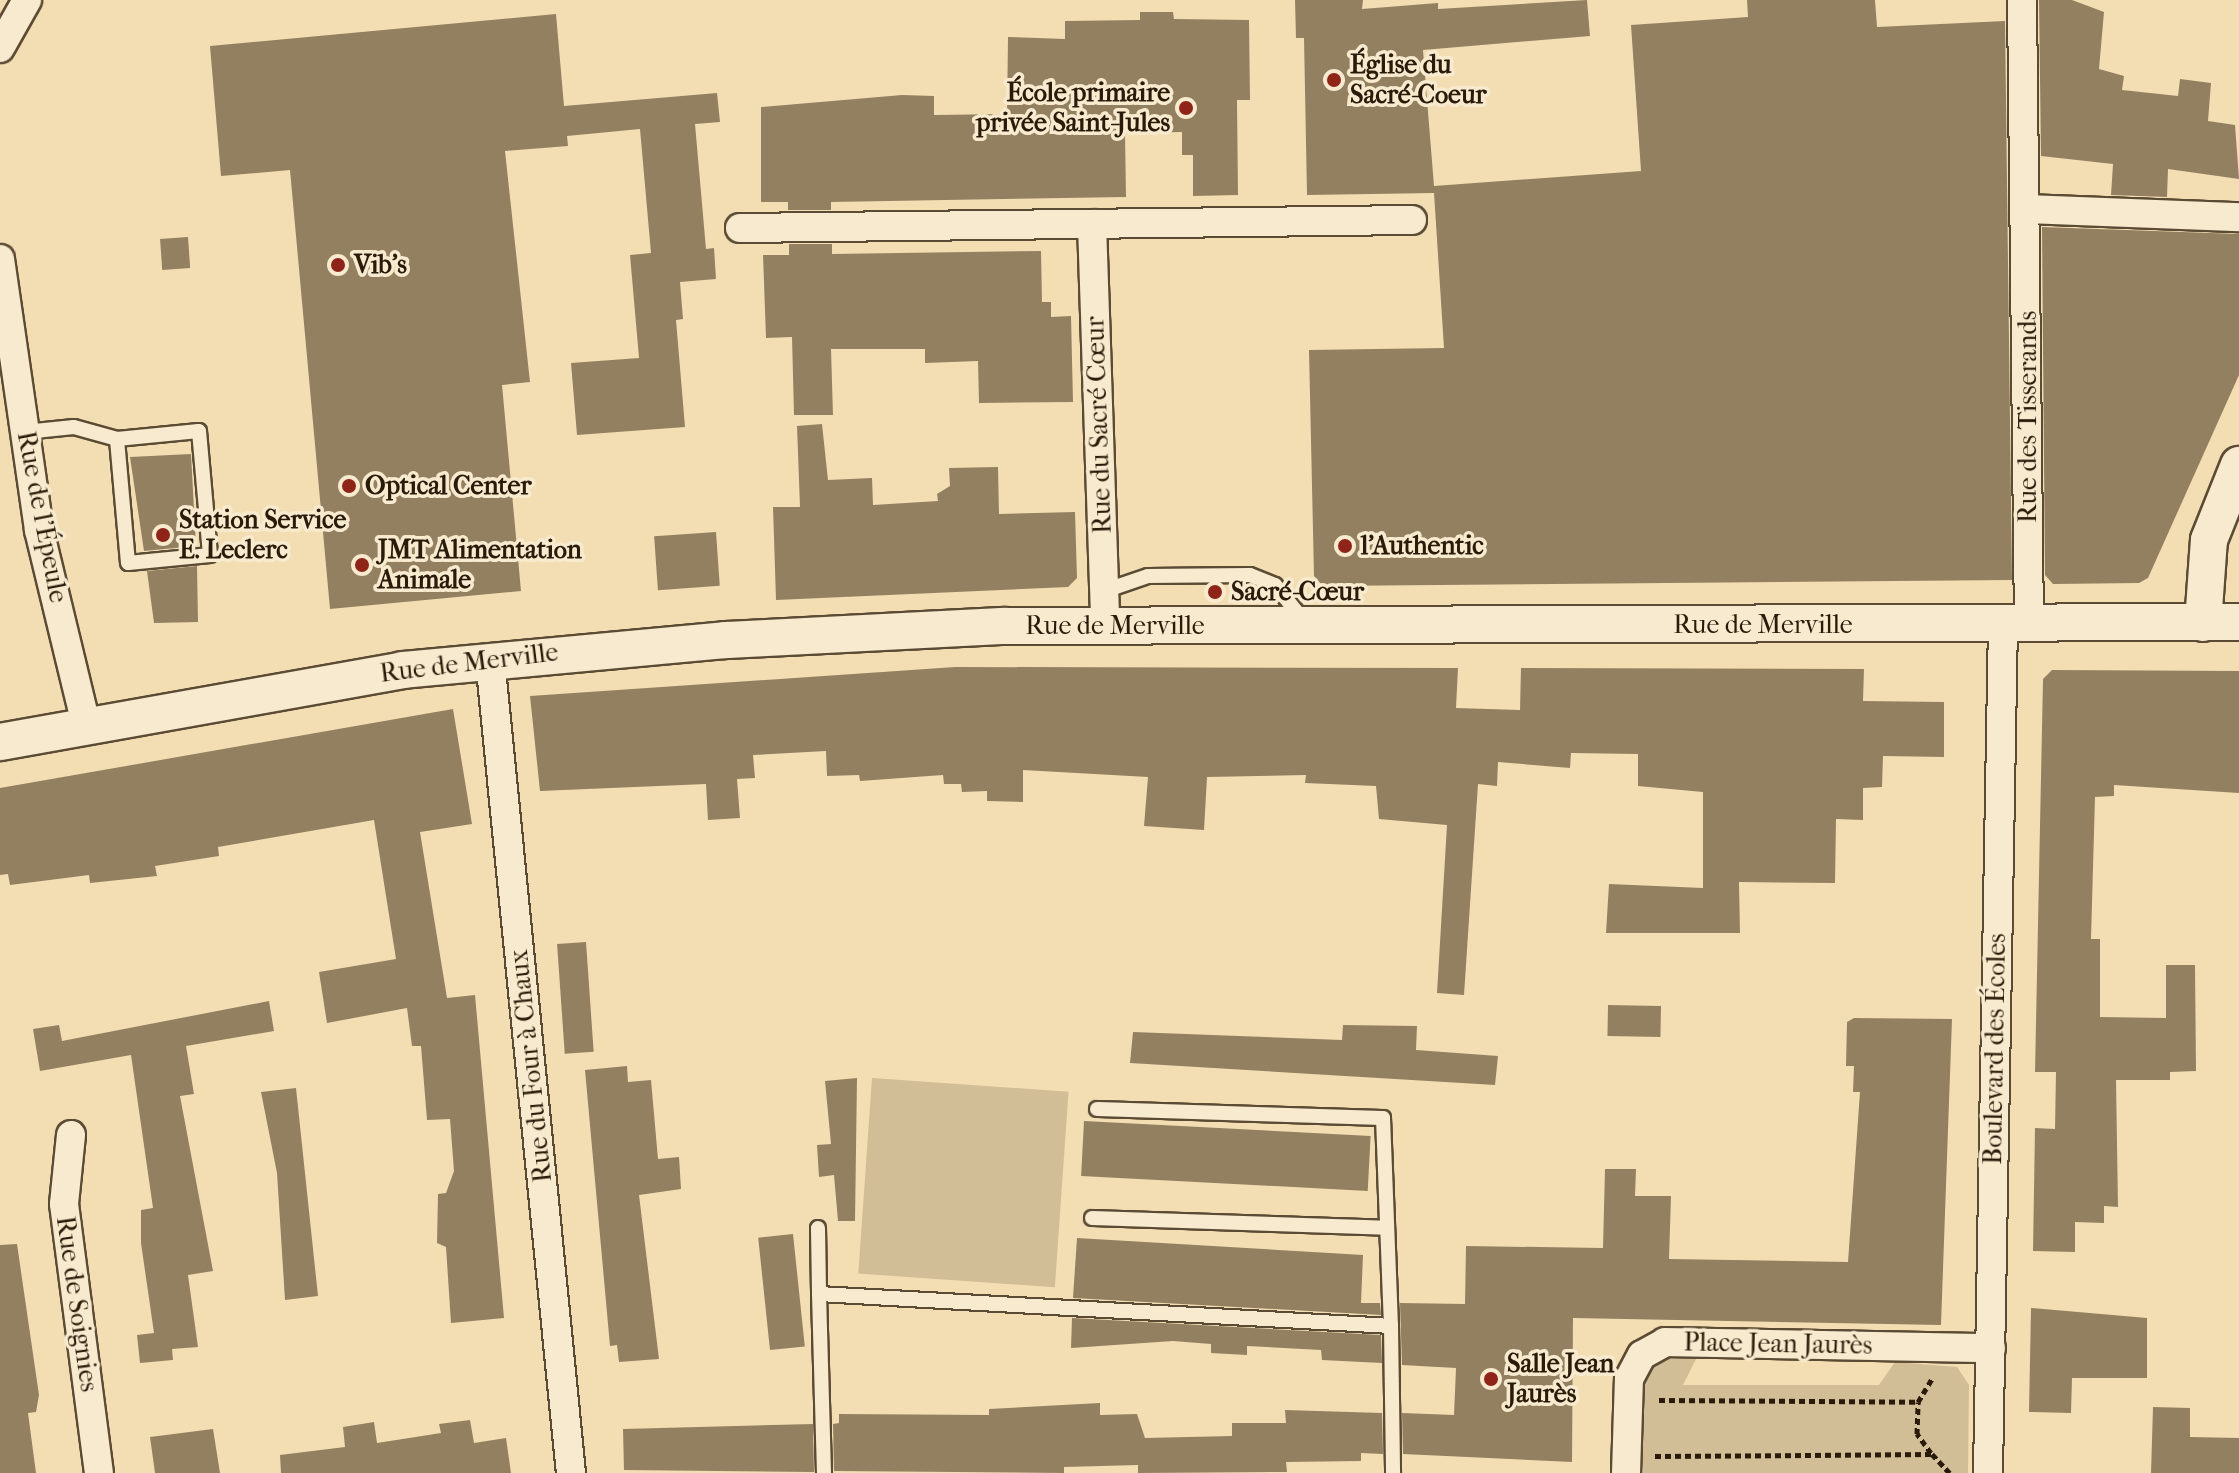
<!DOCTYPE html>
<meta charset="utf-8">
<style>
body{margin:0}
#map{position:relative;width:2239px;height:1473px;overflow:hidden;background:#f3deb3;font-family:"IM FELL French Canon",serif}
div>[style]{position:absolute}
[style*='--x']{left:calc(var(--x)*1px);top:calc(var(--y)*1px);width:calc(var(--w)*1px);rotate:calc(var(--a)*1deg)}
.green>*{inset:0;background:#d1bd96;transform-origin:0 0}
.building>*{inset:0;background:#928061;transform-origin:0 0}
.path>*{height:5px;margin-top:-2.5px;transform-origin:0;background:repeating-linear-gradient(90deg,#291a09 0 6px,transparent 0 10px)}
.roads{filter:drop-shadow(2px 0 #5c4b34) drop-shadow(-2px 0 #5c4b34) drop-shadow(0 2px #5c4b34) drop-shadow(0 -2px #5c4b34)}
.service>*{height:14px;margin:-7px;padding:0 7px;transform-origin:7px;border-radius:7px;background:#f7eace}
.minor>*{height:28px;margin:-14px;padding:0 14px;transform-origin:14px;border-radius:14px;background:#f7eace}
.tertiary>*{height:36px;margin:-18px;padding:0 18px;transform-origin:18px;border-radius:18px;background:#f7eace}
.dots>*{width:22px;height:22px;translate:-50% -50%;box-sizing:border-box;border:4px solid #f7eace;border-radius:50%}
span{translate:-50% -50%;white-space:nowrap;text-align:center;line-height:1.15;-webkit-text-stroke:7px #f7eace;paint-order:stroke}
.poi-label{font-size:26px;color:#291a09;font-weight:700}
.left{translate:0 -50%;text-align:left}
.right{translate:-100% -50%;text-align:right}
.street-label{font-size:26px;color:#291a09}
</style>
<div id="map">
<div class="green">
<div style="left:872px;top:1078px;width:197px;height:196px;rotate:4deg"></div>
<div style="clip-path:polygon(1697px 1357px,1683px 1385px,1879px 1385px,1895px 1362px,1957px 1367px,1969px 1385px,1968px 1473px,1641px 1473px,1644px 1376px,1664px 1358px)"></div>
</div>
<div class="building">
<div style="clip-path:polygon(1295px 0,1363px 0,1362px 9px,1438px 3px,1438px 9px,1587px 0,1590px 36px,1423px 50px,1434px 186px,1641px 171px,1631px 25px,1748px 17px,1747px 0,1875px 0,1877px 27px,2005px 21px,2012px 580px,1323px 586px,1314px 576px,1309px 350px,1444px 348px,1434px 193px,1307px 195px,1304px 38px,1296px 38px)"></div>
<div style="clip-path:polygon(2039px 0,2072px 0,2104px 12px,2099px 69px,2124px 76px,2122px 90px,2178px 96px,2180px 79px,2211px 83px,2208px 121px,2235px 125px,2239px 179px,2168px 169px,2167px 197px,2111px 195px,2113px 164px,2041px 156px)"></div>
<div style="clip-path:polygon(1140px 12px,1173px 12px,1174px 19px,1249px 20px,1250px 100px,1237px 100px,1238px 195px,1193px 196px,1193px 155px,1182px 155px,1182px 132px,1125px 133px,1126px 197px,831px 202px,831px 210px,788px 210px,788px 202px,761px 202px,761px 107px,902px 95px,934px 96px,934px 115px,1007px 114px,1008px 37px,1065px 39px,1065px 21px,1140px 20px)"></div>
<div style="clip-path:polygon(556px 14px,564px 106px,717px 93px,720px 122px,695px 124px,706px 249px,714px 248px,716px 279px,680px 282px,683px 319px,676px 320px,685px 427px,577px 435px,571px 363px,639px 358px,630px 255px,651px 253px,640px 129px,567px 136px,568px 146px,505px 151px,530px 382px,502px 385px,521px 591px,330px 609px,290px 170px,221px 176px,210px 46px)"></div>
<div style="clip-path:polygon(2042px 227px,2239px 234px,2239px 375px,2148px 578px,2139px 583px,2053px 584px,2045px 575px)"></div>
<div style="left:188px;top:237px;width:31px;height:28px;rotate:86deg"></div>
<div style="clip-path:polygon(789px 244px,832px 244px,832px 254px,1041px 251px,1042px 302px,1051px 302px,1051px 317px,1071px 316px,1073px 402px,979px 403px,978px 361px,925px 363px,925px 349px,831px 349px,833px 415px,794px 415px,792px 337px,766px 338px,763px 255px,789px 255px)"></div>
<div style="clip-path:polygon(822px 424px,828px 480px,872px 478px,873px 505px,938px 501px,937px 494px,950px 486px,949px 468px,998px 467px,999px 514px,1075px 512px,1077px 578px,1068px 587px,776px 600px,773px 507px,800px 507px,797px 426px)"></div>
<div style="clip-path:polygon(191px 454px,196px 546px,144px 551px,130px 457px)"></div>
<div style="left:716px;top:532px;width:54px;height:62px;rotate:86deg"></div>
<div style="clip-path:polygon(197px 566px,198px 622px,154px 623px,147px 571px)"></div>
<div style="clip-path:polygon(955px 667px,1458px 668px,1456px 708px,1520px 710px,1521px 668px,1864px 669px,1863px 701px,1944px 702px,1944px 757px,1883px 756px,1882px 787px,1863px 788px,1863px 820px,1836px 819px,1835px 883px,1739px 882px,1740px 933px,1606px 933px,1609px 884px,1703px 888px,1703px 792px,1638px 786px,1638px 754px,1571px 753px,1570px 768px,1498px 762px,1497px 786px,1478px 784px,1464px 995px,1437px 993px,1447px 825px,1379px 819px,1376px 786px,1305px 783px,1306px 775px,1207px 777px,1204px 830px,1144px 826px,1148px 777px,1023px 770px,1023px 802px,987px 801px,987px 791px,962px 792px,961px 784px,944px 784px,943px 775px,860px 781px,859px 775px,827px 776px,826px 751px,753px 755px,755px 778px,737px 779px,740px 818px,708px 820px,706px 784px,540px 791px,530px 696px)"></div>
<div style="clip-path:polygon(2052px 670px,2239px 671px,2239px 793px,2114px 785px,2114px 796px,2095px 797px,2091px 939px,2100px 939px,2100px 1017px,2166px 1018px,2166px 965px,2195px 965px,2196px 1071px,2170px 1072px,2170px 1080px,2116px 1080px,2118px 1207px,2104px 1206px,2104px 1223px,2075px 1222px,2075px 1252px,2033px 1251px,2035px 1128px,2055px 1129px,2056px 1072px,2035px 1072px,2043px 679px)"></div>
<div style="clip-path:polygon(453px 709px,472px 824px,420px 832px,447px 998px,475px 995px,504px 1318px,451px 1323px,446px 1247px,437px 1243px,438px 1194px,446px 1193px,454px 1171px,450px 1119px,427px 1120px,421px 1046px,412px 1046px,407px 1008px,327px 1023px,319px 972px,396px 959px,374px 820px,218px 847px,219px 856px,155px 866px,157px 876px,90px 883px,89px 875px,10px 885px,8px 874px,0 875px,0 788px)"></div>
<div style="left:586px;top:942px;width:110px;height:29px;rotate:86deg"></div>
<div style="clip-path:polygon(269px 1001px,274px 1031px,186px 1046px,194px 1094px,180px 1096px,213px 1271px,188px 1275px,198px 1347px,172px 1349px,173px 1360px,140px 1363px,137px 1335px,154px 1333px,141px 1243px,141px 1210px,153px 1208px,131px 1055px,40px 1071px,33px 1029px,59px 1025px,62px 1041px)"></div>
<div style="left:1608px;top:1005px;width:53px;height:31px;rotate:1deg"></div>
<div style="clip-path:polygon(1854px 1018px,1952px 1019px,1941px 1325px,1573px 1318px,1572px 1462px,1403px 1454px,1402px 1413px,1454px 1415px,1456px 1368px,1402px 1365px,1400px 1303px,1465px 1304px,1466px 1246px,1603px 1248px,1605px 1169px,1636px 1169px,1635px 1196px,1671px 1196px,1669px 1259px,1848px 1262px,1860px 1092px,1853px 1092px,1854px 1066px,1846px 1066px,1847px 1022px)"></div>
<div style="clip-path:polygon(1343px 1025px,1417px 1026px,1416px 1050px,1498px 1056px,1495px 1085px,1130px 1063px,1133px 1032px,1342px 1040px)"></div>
<div style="clip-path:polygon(627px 1066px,628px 1082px,651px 1080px,658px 1159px,679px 1157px,681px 1189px,639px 1195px,659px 1359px,619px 1362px,617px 1345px,610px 1346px,585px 1070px)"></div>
<div style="clip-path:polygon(857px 1078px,855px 1221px,838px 1221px,834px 1175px,819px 1177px,817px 1145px,831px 1144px,825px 1081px)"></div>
<div style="clip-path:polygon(296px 1088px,318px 1296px,285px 1300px,277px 1173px,261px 1092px)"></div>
<div style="left:1084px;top:1121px;width:287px;height:55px;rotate:3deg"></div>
<div style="left:793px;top:1234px;width:113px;height:35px;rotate:84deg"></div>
<div style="clip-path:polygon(1077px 1238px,1363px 1255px,1361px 1303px,1380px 1303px,1381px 1315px,1073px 1298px)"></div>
<div style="clip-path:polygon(17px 1244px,39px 1395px,36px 1412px,28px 1413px,36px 1473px,0 1473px,0 1245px)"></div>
<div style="clip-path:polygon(2031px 1308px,2147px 1318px,2147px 1378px,2072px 1378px,2071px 1413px,2029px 1412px)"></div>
<div style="clip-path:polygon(1072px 1318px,1381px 1335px,1382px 1363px,1322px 1360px,1321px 1350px,1247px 1346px,1247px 1355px,1211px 1353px,1211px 1344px,1173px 1341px,1071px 1348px)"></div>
<div style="clip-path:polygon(1100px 1403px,1100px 1415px,1137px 1414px,1145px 1438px,1232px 1436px,1232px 1423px,1286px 1423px,1285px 1410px,1382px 1413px,1383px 1454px,1361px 1453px,1361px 1461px,1286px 1462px,1287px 1472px,1138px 1473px,1138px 1465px,1064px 1467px,1064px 1473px,834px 1471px,833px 1424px,839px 1423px,839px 1414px,989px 1415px,989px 1409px)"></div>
<div style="clip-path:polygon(2153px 1407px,2190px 1408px,2190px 1437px,2239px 1438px,2239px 1473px,2151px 1473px)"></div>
<div style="clip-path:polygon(470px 1420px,474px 1443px,506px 1438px,511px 1473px,281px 1473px,280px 1455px,345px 1447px,343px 1427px,374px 1422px,377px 1443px,441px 1433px,439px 1424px)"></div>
<div style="clip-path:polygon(813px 1424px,814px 1472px,624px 1470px,623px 1429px)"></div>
<div style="clip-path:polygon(213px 1429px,220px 1473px,155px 1473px,150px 1437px)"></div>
</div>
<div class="path">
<div style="--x:1659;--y:1400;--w:259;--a:0.4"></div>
<div style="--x:1931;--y:1453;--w:24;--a:-126"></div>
<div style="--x:1917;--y:1434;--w:32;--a:-88"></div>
<div style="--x:1918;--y:1402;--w:27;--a:-59"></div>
<div style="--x:1655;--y:1456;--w:277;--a:-0.4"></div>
<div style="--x:1932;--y:1454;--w:26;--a:47"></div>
</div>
<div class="roads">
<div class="service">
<div style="--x:25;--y:432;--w:49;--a:-5.8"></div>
<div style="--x:74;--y:427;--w:45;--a:15.6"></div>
<div style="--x:117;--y:439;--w:82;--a:-5.6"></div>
<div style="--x:199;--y:431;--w:124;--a:84.9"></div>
<div style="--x:210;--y:555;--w:82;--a:174.4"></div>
<div style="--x:128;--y:563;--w:124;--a:-95.1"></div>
<div style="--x:1104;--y:591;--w:46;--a:-18.8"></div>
<div style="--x:1148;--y:576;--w:102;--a:-0.6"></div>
<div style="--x:1250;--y:575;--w:27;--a:22"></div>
<div style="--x:1275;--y:585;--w:48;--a:51"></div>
<div style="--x:1097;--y:1109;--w:286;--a:1.8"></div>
<div style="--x:1383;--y:1118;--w:208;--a:87.8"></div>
<div style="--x:1092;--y:1218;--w:295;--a:1.9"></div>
<div style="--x:818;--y:1228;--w:66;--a:89.1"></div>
<div style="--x:824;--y:1473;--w:179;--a:-91.6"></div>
<div style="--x:819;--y:1294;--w:573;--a:3.2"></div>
<div style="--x:1391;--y:1326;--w:147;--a:89.2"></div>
</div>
<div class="minor">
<div style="--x:2022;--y:0;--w:625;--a:89.36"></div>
<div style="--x:0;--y:48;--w:55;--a:-60.6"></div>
<div style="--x:2027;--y:209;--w:212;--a:2.2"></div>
<div style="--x:1092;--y:224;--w:402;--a:88.1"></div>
<div style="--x:740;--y:228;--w:672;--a:-0.68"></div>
<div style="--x:0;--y:259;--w:274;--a:81.8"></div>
<div style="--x:39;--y:530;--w:201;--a:76.4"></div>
<div style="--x:490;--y:659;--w:818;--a:84.32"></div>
<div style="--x:71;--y:1135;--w:69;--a:95.8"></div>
<div style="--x:64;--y:1204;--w:271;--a:82.6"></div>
<div style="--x:1626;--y:1473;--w:94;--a:-88.2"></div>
<div style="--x:1629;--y:1379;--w:27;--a:-62"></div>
<div style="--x:1642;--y:1355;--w:26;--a:-29"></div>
<div style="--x:1665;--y:1342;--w:326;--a:1.1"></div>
<div style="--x:1988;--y:1473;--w:848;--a:-88.99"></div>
</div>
<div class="tertiary">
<div style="--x:2203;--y:623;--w:83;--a:-85.9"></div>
<div style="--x:2209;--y:540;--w:81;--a:-68.2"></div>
<div style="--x:0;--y:742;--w:409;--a:-10.1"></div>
<div style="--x:403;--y:670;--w:324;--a:-5.3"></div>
<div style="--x:726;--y:640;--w:277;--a:-2.9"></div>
<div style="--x:1003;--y:626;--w:1236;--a:-0.19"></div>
</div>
</div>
<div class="dots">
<div style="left:1334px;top:80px;background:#8f2418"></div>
<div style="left:1186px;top:108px;background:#8f2418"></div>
<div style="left:338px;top:265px;background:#8f2418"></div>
<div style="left:349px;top:486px;background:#8f2418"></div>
<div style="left:163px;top:535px;background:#8f2418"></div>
<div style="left:1345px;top:546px;background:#8f2418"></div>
<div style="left:362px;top:565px;background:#8f2418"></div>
<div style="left:1215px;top:592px;background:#8f2418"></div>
<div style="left:1491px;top:1379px;background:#8f2418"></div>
</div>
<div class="poi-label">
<span class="left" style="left:1350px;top:80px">Église du<br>Sacré-Coeur</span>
<span class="right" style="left:1170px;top:108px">École primaire<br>privée Saint-Jules</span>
<span class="left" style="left:354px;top:265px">Vib's</span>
<span class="left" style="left:365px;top:486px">Optical Center</span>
<span class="left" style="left:179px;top:535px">Station Service<br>E. Leclerc</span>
<span class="left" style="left:1361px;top:546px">l’Authentic</span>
<span class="left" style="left:378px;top:565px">JMT Alimentation<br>Animale</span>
<span class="left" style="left:1231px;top:592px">Sacré-Cœur</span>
<span class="left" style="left:1507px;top:1379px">Salle Jean<br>Jaurès</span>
</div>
<div class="street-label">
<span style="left:2028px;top:417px;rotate:-90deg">Rue des Tisserands</span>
<span style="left:1099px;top:425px;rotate:-92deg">Rue du Sacré Cœur</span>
<span style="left:42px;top:517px;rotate:79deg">Rue de l'Épeule</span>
<span style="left:1763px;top:625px">Rue de Merville</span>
<span style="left:1115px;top:626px">Rue de Merville</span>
<span style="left:469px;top:663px;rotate:-7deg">Rue de Merville</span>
<span style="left:1995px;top:1049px;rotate:-89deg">Boulevard des Écoles</span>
<span style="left:531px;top:1066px;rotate:-96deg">Rue du Four à Chaux</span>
<span style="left:77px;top:1304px;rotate:82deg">Rue de Soignies</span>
<span style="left:1778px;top:1344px;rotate:1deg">Place Jean Jaurès</span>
</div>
</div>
